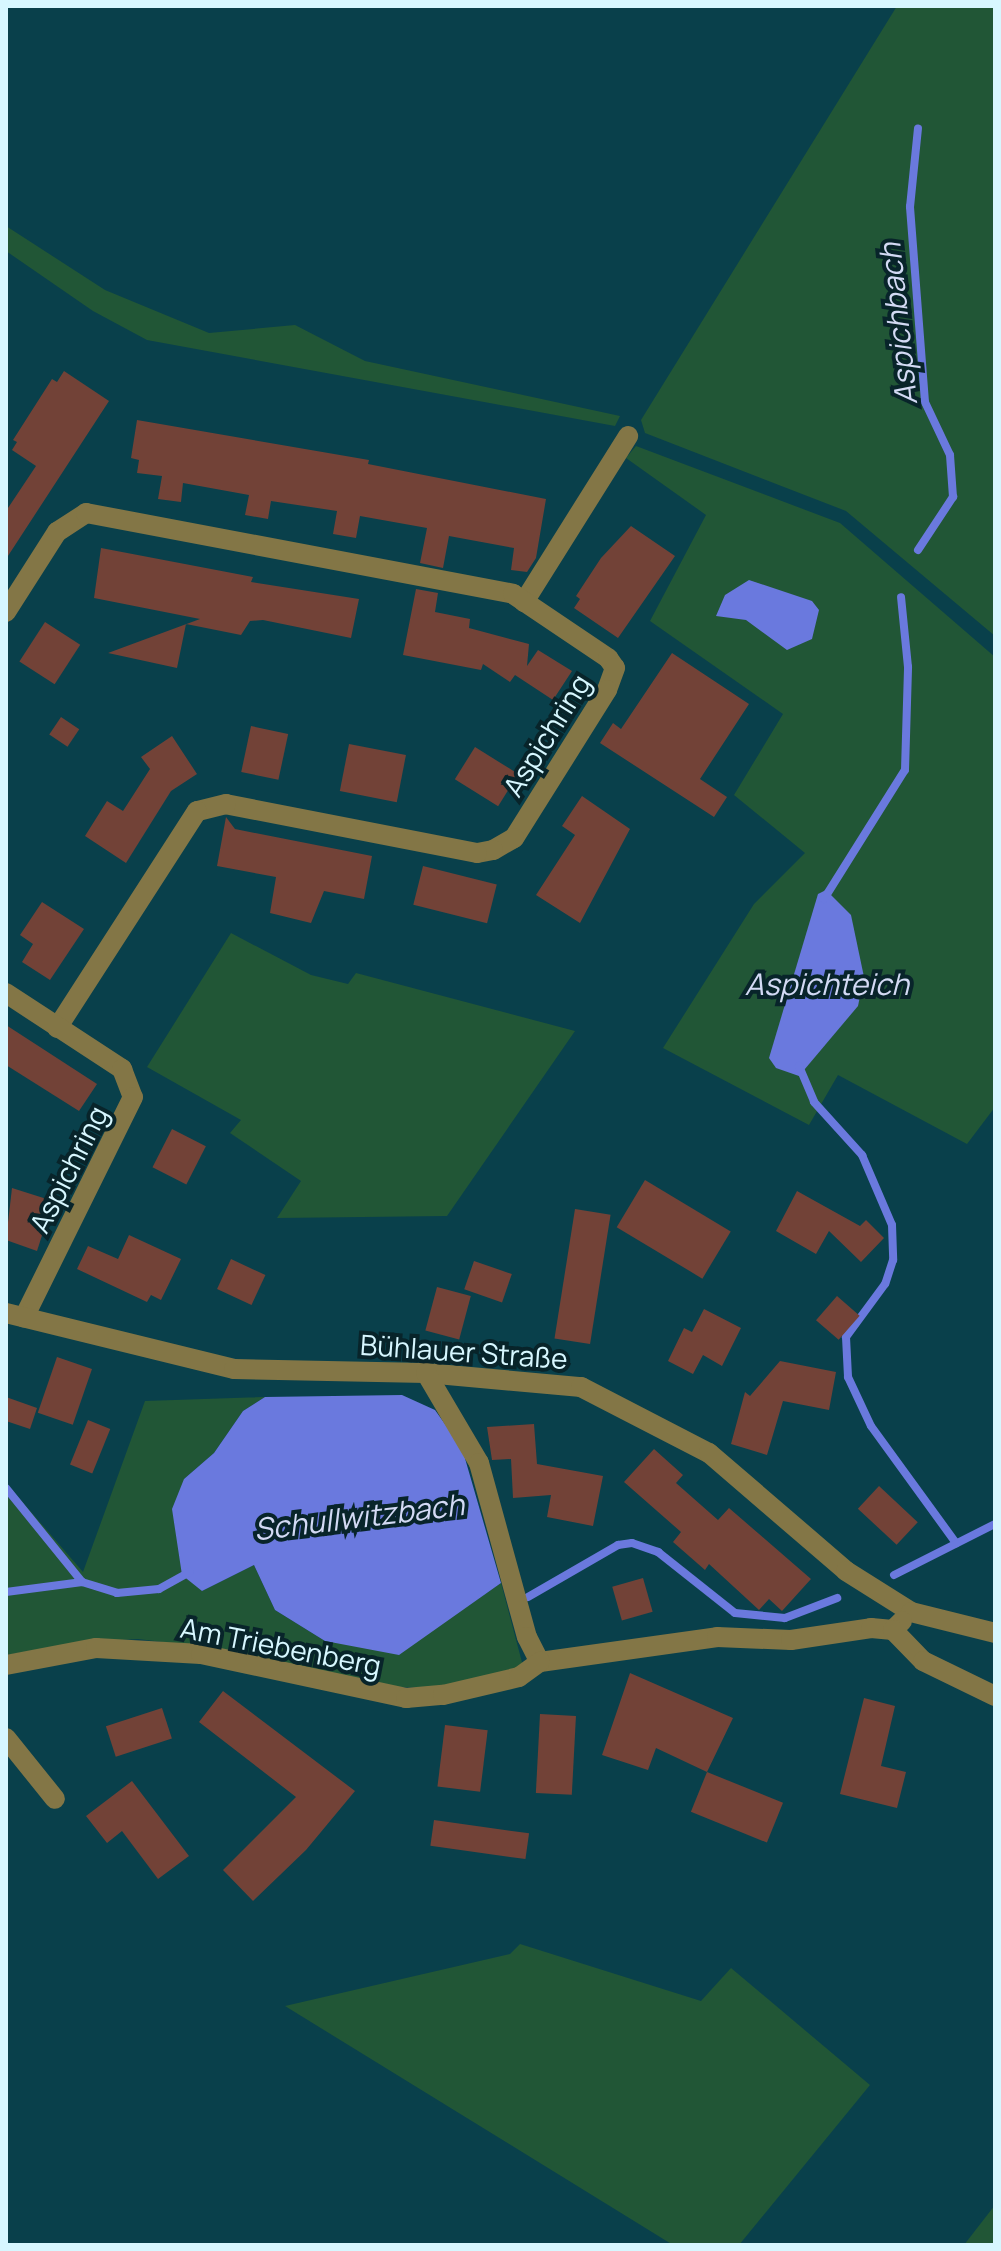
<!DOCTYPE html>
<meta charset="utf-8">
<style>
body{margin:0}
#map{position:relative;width:1001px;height:2251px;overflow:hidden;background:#09404b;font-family:Manrope,sans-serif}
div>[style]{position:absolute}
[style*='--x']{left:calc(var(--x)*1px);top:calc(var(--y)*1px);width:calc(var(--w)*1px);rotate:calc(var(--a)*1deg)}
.green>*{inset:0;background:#215636}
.water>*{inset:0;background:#6a79de}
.stream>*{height:8px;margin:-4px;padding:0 4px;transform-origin:4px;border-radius:4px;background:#6a79de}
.building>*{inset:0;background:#724237;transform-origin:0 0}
.minor>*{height:20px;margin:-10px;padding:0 10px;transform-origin:10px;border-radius:10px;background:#837646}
span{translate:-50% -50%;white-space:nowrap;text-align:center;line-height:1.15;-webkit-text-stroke:8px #08242a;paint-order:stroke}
.street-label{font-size:28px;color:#d7f7ff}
.water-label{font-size:30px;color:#d3daf4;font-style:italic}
.frame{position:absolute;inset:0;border:8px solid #d7f7ff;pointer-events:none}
</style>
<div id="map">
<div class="green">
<div style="clip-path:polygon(897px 6px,995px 6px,995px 636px,846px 511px,645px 433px,641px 420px)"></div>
<div style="clip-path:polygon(6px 226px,105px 290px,209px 333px,295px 325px,365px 361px,620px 416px,615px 426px,147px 340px,93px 311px,6px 251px)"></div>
<div style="clip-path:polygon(636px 446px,840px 523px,995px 657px,995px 1107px,967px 1144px,838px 1075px,809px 1125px,663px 1048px,754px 904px,805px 853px,734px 795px,783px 714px,650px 621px,706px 515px,626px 458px)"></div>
<div style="clip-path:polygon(231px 933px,311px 975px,348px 984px,356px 973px,575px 1031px,447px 1216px,277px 1218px,301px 1181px,230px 1133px,241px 1120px,147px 1067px)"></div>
<div style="clip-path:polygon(265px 1397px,243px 1411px,214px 1453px,184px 1479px,202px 1591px,254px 1565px,275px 1610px,325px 1641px,465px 1608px,501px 1583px,523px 1666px,439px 1688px,397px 1687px,195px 1646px,138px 1639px,84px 1642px,6px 1655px,6px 1483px,83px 1572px,145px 1401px)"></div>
<div style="clip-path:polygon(520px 1944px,701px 2001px,731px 1968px,870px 2085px,739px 2245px,673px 2245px,285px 2006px,510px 1954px)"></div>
<div style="clip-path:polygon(995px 2205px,995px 2245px,964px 2245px)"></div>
</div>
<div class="water">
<div style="clip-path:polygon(749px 580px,812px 601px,819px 610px,812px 639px,787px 650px,746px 620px,716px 616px,725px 595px)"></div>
<div style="clip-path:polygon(826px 890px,851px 915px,864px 977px,858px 1006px,799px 1076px,776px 1068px,769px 1058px,818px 894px)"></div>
<div style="clip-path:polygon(402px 1395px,435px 1410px,462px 1448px,501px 1583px,399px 1655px,325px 1641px,275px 1610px,254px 1565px,202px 1591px,182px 1575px,172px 1509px,184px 1479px,214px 1453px,243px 1411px,265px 1397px)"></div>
</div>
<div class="stream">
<div style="--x:918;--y:550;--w:64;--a:-56.6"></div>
<div style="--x:953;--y:497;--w:42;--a:-94.1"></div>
<div style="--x:950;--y:455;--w:59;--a:-115.3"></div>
<div style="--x:925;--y:402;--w:196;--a:-94.4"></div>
<div style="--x:910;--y:207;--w:79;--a:-84.2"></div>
<div style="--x:824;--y:899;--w:152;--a:-57.9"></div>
<div style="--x:905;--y:770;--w:103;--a:-88.3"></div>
<div style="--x:908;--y:667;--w:70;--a:-95.7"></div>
<div style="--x:799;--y:1066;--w:39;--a:67"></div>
<div style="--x:814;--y:1102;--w:72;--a:47.8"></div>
<div style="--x:862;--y:1155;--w:76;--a:66.8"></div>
<div style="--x:892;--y:1225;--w:35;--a:88"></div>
<div style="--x:893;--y:1260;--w:25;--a:108"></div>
<div style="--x:885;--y:1284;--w:66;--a:126.3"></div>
<div style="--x:846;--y:1337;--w:40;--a:87.1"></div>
<div style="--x:848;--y:1377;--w:54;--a:64.9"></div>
<div style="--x:871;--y:1426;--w:145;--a:54"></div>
<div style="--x:6;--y:1488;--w:121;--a:51"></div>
<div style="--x:82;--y:1582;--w:37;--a:17"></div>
<div style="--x:117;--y:1593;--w:42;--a:-5.4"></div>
<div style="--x:159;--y:1589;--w:35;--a:-29"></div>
<div style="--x:894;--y:1575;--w:113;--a:-26.8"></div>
<div style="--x:6;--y:1592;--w:77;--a:-7.5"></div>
<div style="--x:528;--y:1597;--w:104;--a:-30"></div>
<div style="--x:618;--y:1545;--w:14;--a:-8"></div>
<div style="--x:632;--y:1543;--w:28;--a:19"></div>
<div style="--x:658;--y:1552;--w:98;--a:38.4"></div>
<div style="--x:735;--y:1613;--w:50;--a:5.7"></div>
<div style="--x:785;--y:1618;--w:56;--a:-21"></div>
</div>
<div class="building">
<div style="clip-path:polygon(64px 371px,109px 401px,6px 559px,6px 511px,36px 466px,12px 450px,17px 442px,13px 440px,52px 379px,57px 382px)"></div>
<div style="clip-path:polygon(137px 420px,369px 460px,368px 464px,546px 499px,536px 558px,527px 572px,511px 570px,514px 548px,449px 536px,443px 568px,420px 563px,427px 528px,360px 516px,356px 538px,333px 534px,337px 511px,271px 501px,268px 519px,245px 515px,249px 495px,183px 483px,181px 502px,158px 499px,162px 476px,137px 473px,139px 460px,131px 458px)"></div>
<div style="clip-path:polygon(631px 526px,675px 556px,618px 638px,574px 608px,580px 599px,576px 596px,601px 558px)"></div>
<div style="clip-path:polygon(101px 548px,253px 577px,251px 582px,359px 599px,351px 638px,263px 620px,250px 621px,241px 635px,186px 624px,177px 668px,108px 653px,200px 619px,94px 598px)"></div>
<div style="clip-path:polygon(416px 589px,438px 593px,435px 612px,470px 619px,469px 628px,529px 644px,527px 666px,538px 650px,572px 671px,553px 700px,515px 675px,510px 682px,483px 664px,481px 670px,403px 655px)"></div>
<div style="left:45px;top:622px;width:42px;height:47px;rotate:33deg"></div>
<div style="clip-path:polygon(672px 653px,749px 704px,700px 779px,727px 797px,714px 817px,600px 743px,613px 723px,621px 729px)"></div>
<div style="left:61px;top:717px;width:22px;height:21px;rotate:34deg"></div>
<div style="left:251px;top:726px;width:38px;height:47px;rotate:12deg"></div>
<div style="clip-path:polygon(172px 736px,197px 774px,171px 791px,126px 863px,85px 836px,107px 801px,123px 811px,150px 769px,141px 757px)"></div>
<div style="left:349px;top:744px;width:58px;height:48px;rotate:11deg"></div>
<div style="left:475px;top:747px;width:51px;height:38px;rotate:32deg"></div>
<div style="clip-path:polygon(582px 796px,630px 829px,580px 923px,536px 895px,575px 835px,562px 826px)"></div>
<div style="clip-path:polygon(226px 817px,235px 829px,372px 856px,364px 899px,324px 891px,311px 923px,270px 913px,276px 877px,217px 866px)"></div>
<div style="left:423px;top:866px;width:76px;height:40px;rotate:14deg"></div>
<div style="clip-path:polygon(42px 902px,84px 929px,50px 980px,22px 962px,33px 944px,20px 935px)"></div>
<div style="clip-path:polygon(6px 1025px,97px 1084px,79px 1111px,6px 1065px)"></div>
<div style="left:172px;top:1129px;width:38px;height:43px;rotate:27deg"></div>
<div style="left:645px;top:1180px;width:100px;height:55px;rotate:31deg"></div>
<div style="clip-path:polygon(12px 1188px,53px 1201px,37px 1251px,6px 1240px)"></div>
<div style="clip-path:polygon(797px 1191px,860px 1226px,866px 1220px,884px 1238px,861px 1262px,829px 1231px,816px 1254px,776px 1231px)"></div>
<div style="left:575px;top:1209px;width:36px;height:131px;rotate:9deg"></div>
<div style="clip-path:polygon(129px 1235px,181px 1259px,161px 1300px,151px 1295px,147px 1302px,77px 1269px,88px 1246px,118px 1259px)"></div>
<div style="left:231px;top:1259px;width:38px;height:33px;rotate:25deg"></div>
<div style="left:474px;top:1261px;width:40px;height:30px;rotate:19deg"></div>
<div style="left:437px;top:1287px;width:35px;height:45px;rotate:15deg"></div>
<div style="left:837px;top:1296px;width:30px;height:32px;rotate:41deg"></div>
<div style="clip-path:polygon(704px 1309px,741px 1328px,722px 1366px,703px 1355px,693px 1374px,668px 1361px,684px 1328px,692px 1332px)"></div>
<div style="left:57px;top:1357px;width:37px;height:59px;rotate:19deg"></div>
<div style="clip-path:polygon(780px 1361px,836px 1372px,829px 1410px,783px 1401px,767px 1455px,731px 1444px,745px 1392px,750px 1396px)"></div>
<div style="clip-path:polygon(6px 1397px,37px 1408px,30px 1429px,6px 1421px)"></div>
<div style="left:88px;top:1420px;width:24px;height:48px;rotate:22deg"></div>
<div style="clip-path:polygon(534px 1424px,537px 1464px,603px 1476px,593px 1526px,547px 1517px,551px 1495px,513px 1498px,511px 1459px,492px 1460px,487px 1427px)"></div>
<div style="clip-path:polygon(654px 1449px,683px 1475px,676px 1483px,718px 1520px,729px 1508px,811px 1579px,782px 1611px,769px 1599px,759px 1610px,709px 1564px,705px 1570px,673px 1542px,681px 1532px,624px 1482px)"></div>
<div style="left:879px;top:1486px;width:53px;height:31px;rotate:43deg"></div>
<div style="left:643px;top:1578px;width:35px;height:32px;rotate:74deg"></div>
<div style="clip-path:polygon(630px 1673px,733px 1718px,707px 1772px,656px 1748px,648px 1770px,602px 1755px)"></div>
<div style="clip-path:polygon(223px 1691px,355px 1791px,306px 1850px,253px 1901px,223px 1870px,296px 1797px,199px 1722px)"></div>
<div style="clip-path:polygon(864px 1698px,895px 1706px,881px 1766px,906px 1772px,897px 1808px,840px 1794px)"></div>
<div style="left:162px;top:1708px;width:32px;height:59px;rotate:72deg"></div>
<div style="left:540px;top:1714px;width:36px;height:79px;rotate:3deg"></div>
<div style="left:445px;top:1725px;width:43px;height:62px;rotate:7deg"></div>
<div style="left:707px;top:1772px;width:82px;height:43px;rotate:22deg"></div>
<div style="clip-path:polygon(132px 1781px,189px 1856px,158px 1879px,122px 1831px,107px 1843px,86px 1816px)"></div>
<div style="left:434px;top:1820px;width:96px;height:26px;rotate:8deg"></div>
</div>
<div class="minor">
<div style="--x:524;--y:602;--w:196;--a:-57.9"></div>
<div style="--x:6;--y:612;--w:95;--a:-57.5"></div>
<div style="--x:57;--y:532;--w:35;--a:-33"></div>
<div style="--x:86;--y:513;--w:435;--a:10.7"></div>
<div style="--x:513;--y:594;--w:115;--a:34"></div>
<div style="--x:608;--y:658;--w:12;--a:55"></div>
<div style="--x:615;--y:668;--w:23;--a:110"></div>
<div style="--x:607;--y:690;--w:175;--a:122.1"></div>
<div style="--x:514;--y:838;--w:24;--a:150"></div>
<div style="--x:493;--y:850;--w:16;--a:169"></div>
<div style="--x:477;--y:853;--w:256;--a:-169"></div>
<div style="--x:226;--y:804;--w:30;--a:166"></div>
<div style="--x:197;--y:811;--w:258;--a:122.8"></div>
<div style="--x:6;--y:993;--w:139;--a:33.2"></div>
<div style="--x:122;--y:1069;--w:30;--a:69"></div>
<div style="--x:133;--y:1097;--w:246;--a:116.3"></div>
<div style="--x:6;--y:1313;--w:235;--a:13.8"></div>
<div style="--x:234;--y:1369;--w:192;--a:1.2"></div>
<div style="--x:426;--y:1373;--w:156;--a:5.2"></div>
<div style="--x:581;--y:1387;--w:144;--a:27.3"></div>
<div style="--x:709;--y:1453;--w:181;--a:40.7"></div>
<div style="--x:846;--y:1571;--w:77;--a:32.2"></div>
<div style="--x:911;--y:1612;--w:87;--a:14"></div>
<div style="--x:426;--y:1373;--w:104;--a:59.5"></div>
<div style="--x:479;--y:1463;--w:180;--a:74.6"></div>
<div style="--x:527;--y:1637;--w:28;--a:63"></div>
<div style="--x:540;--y:1662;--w:179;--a:-8"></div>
<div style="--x:717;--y:1637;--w:74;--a:2.3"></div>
<div style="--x:791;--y:1640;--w:81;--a:-8.5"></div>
<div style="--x:871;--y:1628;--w:22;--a:5"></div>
<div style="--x:902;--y:1621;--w:13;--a:135"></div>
<div style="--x:893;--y:1630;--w:43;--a:45.9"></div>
<div style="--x:923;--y:1661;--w:80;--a:25.9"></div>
<div style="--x:6;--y:1665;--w:92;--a:-10.7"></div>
<div style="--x:96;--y:1648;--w:105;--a:3.3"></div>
<div style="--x:201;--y:1654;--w:210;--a:12.1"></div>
<div style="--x:406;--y:1698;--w:37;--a:-5"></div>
<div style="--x:443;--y:1695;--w:78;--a:-13.3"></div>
<div style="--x:519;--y:1677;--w:26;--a:-36"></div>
<div style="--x:6;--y:1738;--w:78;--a:51.2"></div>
</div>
<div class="street-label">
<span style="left:546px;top:735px;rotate:-58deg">Aspichring</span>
<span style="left:68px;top:1169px;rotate:-63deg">Aspichring</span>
<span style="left:464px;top:1351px;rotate:4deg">Bühlauer Straße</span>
<span style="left:281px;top:1646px;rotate:11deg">Am Triebenberg</span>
</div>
<div class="water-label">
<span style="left:898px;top:324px;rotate:-96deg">Aspichbach</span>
<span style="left:827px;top:984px">Aspichteich</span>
<span style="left:359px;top:1517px;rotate:-7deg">Schullwitzbach</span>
</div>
<div class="frame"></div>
</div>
